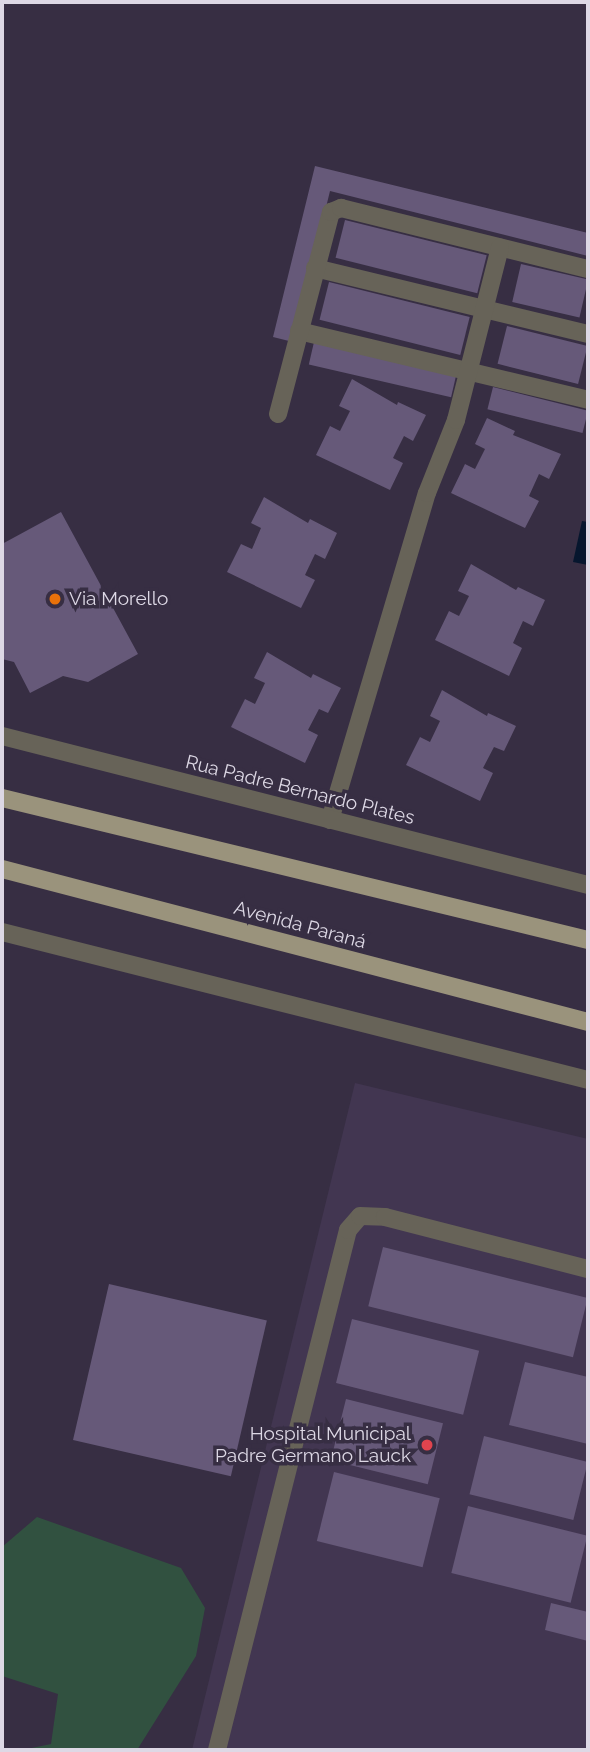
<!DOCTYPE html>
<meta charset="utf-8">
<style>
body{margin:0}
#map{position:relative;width:590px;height:1752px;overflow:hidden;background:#372e43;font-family:Raleway,sans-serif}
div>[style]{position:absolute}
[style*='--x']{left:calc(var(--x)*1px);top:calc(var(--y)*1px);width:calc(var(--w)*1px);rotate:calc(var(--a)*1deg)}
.built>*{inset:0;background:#423651}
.green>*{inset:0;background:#315140}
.water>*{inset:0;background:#06162e}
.building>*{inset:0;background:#665979;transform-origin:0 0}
.lane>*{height:18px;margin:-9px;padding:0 9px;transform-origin:9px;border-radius:9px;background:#676358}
.street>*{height:18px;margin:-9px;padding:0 9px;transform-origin:9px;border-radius:9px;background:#676358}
.primary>*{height:18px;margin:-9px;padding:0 9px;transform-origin:9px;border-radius:9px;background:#9a937c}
.dots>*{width:19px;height:19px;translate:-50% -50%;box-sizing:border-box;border:4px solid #372e43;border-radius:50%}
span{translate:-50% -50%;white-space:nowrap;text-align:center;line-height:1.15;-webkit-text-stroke:7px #372e43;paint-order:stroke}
.poi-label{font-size:19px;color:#ddd8e5}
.left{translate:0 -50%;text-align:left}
.right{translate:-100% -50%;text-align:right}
.street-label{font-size:19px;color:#ddd8e5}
.frame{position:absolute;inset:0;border:4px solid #ddd8e5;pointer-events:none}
</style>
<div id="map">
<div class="built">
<div style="clip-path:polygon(355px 1083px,588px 1139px,588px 1750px,192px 1750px)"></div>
</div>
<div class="green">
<div style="clip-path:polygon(37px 1517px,181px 1568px,205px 1608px,196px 1656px,137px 1750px,22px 1750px,51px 1744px,58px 1694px,2px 1676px,2px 1547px)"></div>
</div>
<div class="water">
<div style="clip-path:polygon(582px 521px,588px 522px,588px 565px,573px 562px)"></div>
</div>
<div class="building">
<div style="clip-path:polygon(315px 166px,588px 233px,588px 256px,330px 191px,293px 342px,273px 337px)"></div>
<div style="left:345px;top:220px;width:146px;height:39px;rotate:14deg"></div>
<div style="left:521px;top:264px;width:69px;height:39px;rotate:13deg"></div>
<div style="left:329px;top:282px;width:145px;height:39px;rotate:14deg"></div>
<div style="left:507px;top:326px;width:83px;height:39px;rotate:14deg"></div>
<div style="left:314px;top:342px;width:146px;height:23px;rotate:13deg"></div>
<div style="clip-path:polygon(352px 379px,397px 405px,398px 402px,426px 415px,413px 441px,404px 436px,393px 458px,403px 463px,390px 490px,316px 455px,330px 426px,340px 431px,350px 411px,339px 406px)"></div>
<div style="left:493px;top:387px;width:98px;height:23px;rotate:14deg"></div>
<div style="clip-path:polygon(487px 418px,515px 431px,513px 435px,561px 454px,549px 479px,539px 474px,529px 496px,539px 501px,525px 528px,451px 493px,465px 464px,475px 469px,485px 449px,475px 444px)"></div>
<div style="clip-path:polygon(264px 497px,308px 523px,310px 519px,337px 533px,325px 559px,315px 554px,305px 575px,315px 580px,301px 608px,227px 572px,241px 544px,252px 549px,261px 528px,251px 523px)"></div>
<div style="clip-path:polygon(61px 512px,138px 654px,88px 682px,63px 676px,30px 693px,14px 662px,2px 659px,2px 544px)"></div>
<div style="clip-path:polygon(471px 564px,516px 590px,518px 587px,545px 600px,533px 626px,523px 621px,513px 643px,522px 648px,509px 676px,435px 640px,449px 611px,459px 616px,469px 596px,458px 591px)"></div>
<div style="clip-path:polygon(267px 652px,311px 678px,313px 674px,341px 688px,328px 713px,319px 709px,308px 730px,318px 735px,305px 763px,231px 727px,245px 699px,255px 704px,265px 683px,254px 678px)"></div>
<div style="clip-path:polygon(442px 690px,487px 716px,488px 713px,516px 726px,504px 751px,494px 747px,483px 768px,493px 773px,480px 801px,406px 765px,420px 737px,430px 742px,440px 721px,430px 716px)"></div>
<div style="left:383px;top:1247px;width:211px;height:61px;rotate:14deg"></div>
<div style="left:109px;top:1284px;width:162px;height:160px;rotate:13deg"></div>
<div style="left:352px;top:1319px;width:131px;height:66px;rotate:14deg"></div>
<div style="clip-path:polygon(525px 1362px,588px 1377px,588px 1444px,509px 1425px)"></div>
<div style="left:346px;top:1399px;width:100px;height:63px;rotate:14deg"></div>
<div style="left:484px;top:1436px;width:107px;height:60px;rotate:14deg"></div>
<div style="left:334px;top:1472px;width:109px;height:71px;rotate:14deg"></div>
<div style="left:468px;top:1506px;width:123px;height:69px;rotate:14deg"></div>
<div style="clip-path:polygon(551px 1603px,588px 1612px,588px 1641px,545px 1630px)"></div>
</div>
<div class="lane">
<div style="--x:315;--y:268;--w:281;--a:13.6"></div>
<div style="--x:299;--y:331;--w:297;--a:13.4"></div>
<div style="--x:278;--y:414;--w:209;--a:-75.3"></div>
<div style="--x:331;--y:212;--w:11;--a:-22"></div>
<div style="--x:341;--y:208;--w:254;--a:13.9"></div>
<div style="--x:330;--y:820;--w:341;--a:-73.5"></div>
<div style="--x:427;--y:493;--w:79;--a:-68.3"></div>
<div style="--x:456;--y:420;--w:178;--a:-75.7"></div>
<div style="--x:217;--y:1750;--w:536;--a:-75.86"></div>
<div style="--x:348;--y:1230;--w:18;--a:-49"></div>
<div style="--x:360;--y:1216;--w:25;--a:2"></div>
<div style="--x:385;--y:1217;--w:210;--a:14.4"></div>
</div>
<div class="street">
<div style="--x:2;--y:736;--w:605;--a:14.27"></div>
<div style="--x:2;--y:932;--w:604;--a:14.17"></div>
</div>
<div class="primary">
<div style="--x:2;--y:798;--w:603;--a:13.62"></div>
<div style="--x:2;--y:869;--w:606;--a:14.63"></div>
</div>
<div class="dots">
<div style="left:55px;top:599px;background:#e8710a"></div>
<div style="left:427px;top:1445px;background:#e0444e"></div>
</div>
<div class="poi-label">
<span class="left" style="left:69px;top:599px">Via Morello</span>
<span class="right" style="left:411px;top:1445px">Hospital Municipal<br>Padre Germano Lauck</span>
</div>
<div class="street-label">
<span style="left:300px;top:790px;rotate:14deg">Rua Padre Bernardo Plates</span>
<span style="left:300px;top:925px;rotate:15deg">Avenida Paraná</span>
</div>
<div class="frame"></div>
</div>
